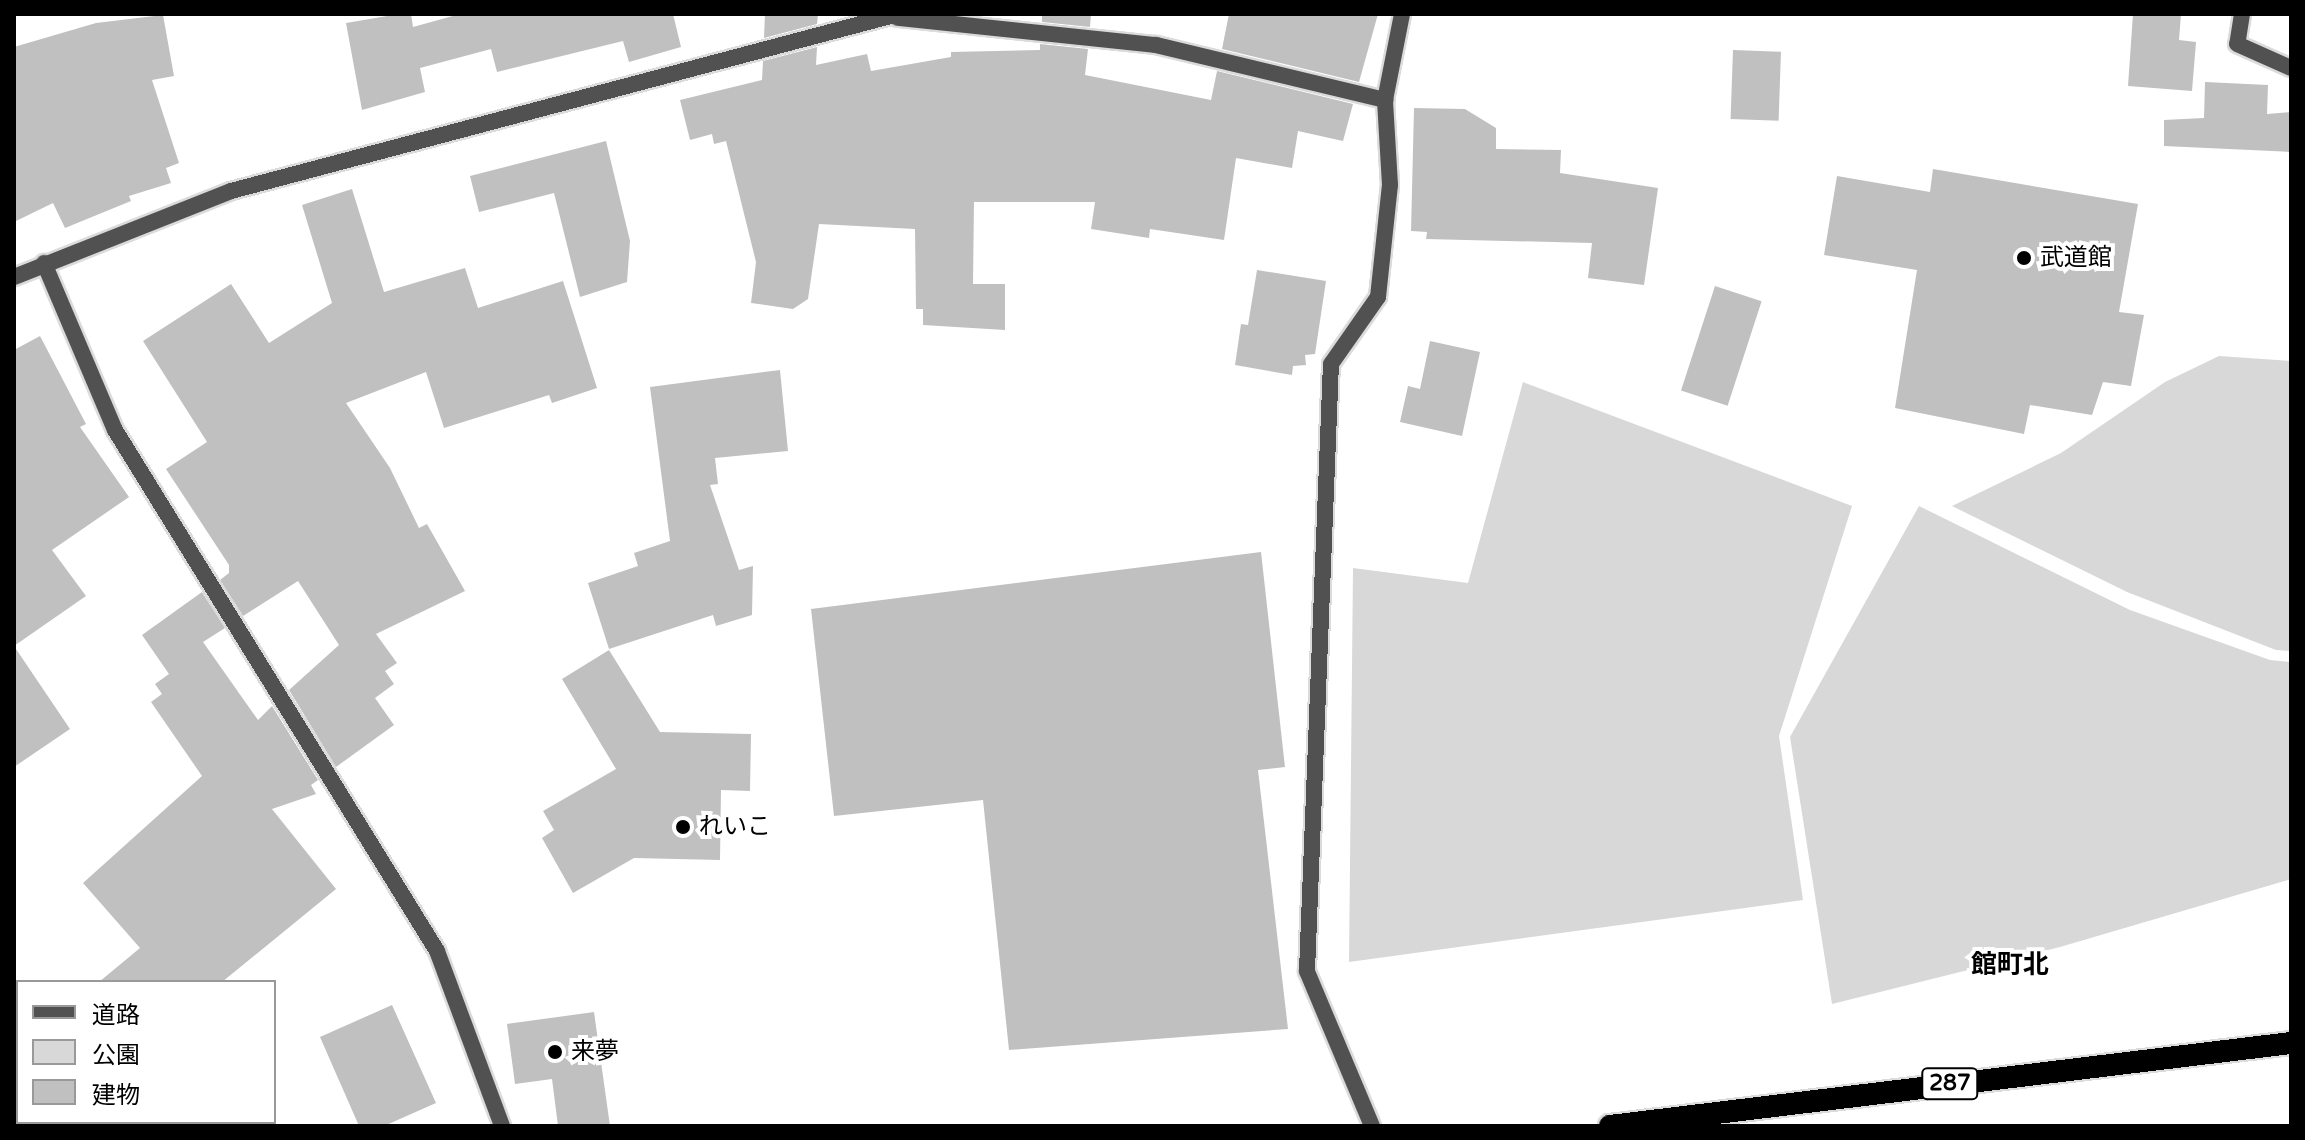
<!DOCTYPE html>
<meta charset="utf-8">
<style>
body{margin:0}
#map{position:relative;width:2305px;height:1140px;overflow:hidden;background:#fff;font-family:"Varela Round","Noto Sans JP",sans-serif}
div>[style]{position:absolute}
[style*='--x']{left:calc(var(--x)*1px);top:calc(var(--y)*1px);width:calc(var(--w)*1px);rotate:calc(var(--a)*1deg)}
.green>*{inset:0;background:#d8d8d8}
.building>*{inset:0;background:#c0c0c0;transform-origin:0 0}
.roads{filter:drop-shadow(2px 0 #dbdbdb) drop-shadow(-2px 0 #dbdbdb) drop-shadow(0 2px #dbdbdb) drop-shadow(0 -2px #dbdbdb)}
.service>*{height:16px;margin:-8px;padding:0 8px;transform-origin:8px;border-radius:8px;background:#515151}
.minor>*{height:16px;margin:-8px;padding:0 8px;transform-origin:8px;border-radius:8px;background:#515151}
.trunk>*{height:22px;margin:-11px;padding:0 11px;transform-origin:11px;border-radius:11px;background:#000}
.dots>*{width:22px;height:22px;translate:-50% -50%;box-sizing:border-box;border:4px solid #fff;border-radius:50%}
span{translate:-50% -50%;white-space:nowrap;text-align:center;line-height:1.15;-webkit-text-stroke:8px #fff;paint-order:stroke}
.shield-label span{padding:2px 6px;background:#fff;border:2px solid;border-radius:6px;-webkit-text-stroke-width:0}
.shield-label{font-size:22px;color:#000;font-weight:700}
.poi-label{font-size:24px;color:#000}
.left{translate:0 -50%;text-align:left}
.neighbourhood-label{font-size:26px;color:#000;font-weight:700}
.frame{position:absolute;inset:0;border:16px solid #000;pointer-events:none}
.legend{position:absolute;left:16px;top:980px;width:260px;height:144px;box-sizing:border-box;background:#fff;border:2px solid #999;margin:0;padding:10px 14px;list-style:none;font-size:24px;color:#000}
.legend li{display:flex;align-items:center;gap:16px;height:40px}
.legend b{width:40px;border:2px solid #999}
</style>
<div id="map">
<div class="green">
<div style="clip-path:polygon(2219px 356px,2291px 361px,2291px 651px,2276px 650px,2127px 592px,1952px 506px,2061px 453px,2165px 382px)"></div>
<div style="clip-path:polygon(1523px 382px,1852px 506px,1779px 736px,1803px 900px,1349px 962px,1353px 568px,1468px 583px)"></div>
<div style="clip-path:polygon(1919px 506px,2130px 610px,2270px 660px,2291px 662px,2291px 879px,2060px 947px,1832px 1004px,1790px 737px)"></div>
</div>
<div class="building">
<div style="clip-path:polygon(399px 14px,411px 14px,413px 27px,460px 14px,673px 14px,681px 47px,629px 62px,623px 41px,497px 72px,491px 49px,420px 68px,425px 92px,362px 110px,346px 23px)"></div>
<div style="clip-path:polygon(765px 14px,818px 14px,817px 24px,764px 38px)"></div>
<div style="clip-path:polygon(1042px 14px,1091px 14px,1090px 27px,1042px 22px)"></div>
<div style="clip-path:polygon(1229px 14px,1378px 14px,1359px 82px,1222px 49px)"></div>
<div style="clip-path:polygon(2133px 14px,2181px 14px,2179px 40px,2196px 42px,2192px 91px,2128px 86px)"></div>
<div style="clip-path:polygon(163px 15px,174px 76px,152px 80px,179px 163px,166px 168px,171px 183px,129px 196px,131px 201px,65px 228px,53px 203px,14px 222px,14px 47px,96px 23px)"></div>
<div style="clip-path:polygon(1040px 44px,1088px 49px,1085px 75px,1211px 100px,1217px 71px,1353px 104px,1343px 141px,1298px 131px,1292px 168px,1236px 158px,1224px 240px,1150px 229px,1149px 238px,1091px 229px,1095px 202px,974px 202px,973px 284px,1005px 284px,1005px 330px,923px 325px,923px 309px,916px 309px,915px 229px,819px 224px,808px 299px,793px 309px,751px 303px,756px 262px,726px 141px,714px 144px,712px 134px,690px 140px,680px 100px,762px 80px,763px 61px,817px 47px,816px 65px,867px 54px,871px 71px,951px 57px,951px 52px,1040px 50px)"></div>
<div style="left:1733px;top:50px;width:48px;height:69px;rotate:2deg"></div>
<div style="clip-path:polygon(2205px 82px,2268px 85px,2267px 114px,2291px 112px,2291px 152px,2164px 146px,2164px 120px,2204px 118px)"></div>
<div style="clip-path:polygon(1414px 108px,1465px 109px,1496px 128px,1496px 149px,1561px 150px,1560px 173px,1658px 188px,1644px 285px,1588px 278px,1592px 243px,1426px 239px,1427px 232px,1411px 231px)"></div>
<div style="clip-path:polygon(606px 141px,630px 241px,627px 282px,580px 297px,554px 193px,479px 212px,470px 176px)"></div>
<div style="clip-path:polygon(1933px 169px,2138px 204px,2119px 312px,2144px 315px,2131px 386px,2103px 382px,2092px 415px,2030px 405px,2024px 434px,1895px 408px,1917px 270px,1824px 255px,1837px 176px,1930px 192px)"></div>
<div style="clip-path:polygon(352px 189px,384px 292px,465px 268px,478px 308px,563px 281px,597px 388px,552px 403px,549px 395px,444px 428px,426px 372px,346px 403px,390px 468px,419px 528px,427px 524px,465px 591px,376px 634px,397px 663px,385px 671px,394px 684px,375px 698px,394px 725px,336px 767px,289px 690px,339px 645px,298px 581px,243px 616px,220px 580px,229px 573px,229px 565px,166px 469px,207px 442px,143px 341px,231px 284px,269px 343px,332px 303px,302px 205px)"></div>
<div style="clip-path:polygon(1257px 270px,1326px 281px,1315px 354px,1305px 355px,1306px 365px,1293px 366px,1292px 375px,1235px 365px,1241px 324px,1248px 325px)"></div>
<div style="left:1715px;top:286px;width:49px;height:110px;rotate:18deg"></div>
<div style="clip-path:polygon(40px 336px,86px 424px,80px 427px,129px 497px,52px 550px,86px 596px,14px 646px,14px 350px)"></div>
<div style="clip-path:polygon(1430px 341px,1480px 352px,1462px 436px,1400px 422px,1408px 386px,1420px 389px)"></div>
<div style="clip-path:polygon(780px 370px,788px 451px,715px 458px,718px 484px,710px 485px,739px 570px,753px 566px,752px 615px,716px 626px,713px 615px,609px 649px,588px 583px,638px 566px,634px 553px,670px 541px,650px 387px)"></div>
<div style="clip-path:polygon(1261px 552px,1285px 767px,1258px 770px,1288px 1029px,1009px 1050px,983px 800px,834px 816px,811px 609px)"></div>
<div style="clip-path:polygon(202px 592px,225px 628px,203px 642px,258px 720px,272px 706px,318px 780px,311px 785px,316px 794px,272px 809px,336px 889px,222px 982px,99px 982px,140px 948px,83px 883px,202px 776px,151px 702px,162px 694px,155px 684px,169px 674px,142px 635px)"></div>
<div style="clip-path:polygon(14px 646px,70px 729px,14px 767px)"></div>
<div style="clip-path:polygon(609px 650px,660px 732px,751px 734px,750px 791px,721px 790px,720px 860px,634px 858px,573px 893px,542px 838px,554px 830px,543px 811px,616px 769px,562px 679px)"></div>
<div style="clip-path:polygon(392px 1005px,436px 1103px,384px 1126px,359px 1126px,320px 1037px)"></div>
<div style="clip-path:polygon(594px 1012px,610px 1126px,558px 1126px,552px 1079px,515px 1084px,507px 1024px)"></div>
</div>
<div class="roads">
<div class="service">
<div style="--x:2242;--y:14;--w:30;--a:99"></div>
<div style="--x:2237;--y:44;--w:59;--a:24"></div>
<div style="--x:898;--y:18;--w:259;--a:6"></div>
<div style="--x:1156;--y:45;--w:236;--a:13.5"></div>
<div style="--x:44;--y:263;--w:181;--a:67"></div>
<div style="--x:115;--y:430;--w:612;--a:58.28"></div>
<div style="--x:437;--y:951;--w:187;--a:69.6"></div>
<div style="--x:1372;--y:1126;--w:168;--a:-112.8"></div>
<div style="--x:1307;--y:971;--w:607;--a:-87.74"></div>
<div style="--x:1331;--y:364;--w:82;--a:-55"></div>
<div style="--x:1378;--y:297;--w:113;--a:-83.9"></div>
<div style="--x:1390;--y:185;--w:85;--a:-93.4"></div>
<div style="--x:1385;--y:100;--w:88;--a:-78.8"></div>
</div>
<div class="minor">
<div style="--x:14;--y:277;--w:233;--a:-21.6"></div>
<div style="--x:231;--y:191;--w:690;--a:-14.86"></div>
</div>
<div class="trunk">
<div style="--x:1610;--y:1126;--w:686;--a:-6.95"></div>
</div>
</div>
<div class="dots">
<div style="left:2024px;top:258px;background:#000"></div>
<div style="left:683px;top:827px;background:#000"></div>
<div style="left:555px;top:1052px;background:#000"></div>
</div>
<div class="shield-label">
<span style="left:1950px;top:1084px">287</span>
</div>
<div class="poi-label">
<span class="left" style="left:2040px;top:258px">武道館</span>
<span class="left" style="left:699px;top:827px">れいこ</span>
<span class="left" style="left:571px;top:1052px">来夢</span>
</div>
<div class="neighbourhood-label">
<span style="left:2010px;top:965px">館町北</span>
</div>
<div class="frame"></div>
<ul class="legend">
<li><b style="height:10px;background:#515151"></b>道路</li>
<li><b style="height:22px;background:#d8d8d8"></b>公園</li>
<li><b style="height:22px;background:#c0c0c0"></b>建物</li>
</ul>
</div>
